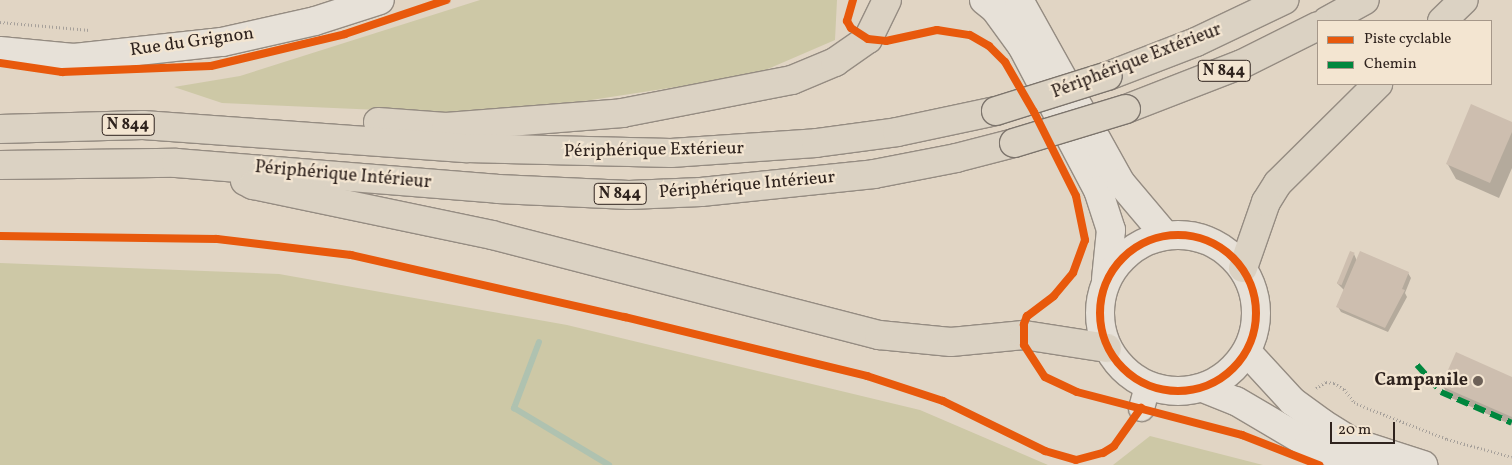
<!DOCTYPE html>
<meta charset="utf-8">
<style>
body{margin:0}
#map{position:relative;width:1512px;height:465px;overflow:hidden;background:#e1d5c4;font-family:Vollkorn,serif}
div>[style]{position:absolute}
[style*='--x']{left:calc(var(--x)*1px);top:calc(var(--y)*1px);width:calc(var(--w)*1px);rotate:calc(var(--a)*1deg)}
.green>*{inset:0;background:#cdc8a6}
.shadow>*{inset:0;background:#0003}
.stream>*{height:6px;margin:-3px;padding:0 3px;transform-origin:3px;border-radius:3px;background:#afc2b0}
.building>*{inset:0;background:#cdbeaf;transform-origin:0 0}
.path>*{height:3px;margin-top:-1.5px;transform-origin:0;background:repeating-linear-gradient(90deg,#a6a09a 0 1px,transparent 0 3.5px)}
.roads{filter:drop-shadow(1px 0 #958c82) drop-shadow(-1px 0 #958c82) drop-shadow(0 1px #958c82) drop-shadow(0 -1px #958c82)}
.minor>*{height:25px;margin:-12.5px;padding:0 12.5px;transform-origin:12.5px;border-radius:12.5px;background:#e7e1d8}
.tertiary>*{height:28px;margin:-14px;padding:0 14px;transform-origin:14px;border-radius:14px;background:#e7e1d8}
.secondary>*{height:28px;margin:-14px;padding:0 14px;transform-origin:14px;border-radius:14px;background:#e7e1d8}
.secondary>.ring{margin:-14px;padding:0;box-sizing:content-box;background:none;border:28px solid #e7e1d8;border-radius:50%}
.trunk>*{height:28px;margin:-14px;padding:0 14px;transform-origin:14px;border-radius:14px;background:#dbd2c3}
.bridges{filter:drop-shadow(1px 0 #7c746c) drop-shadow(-1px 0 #7c746c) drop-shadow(0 1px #7c746c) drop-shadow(0 -1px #7c746c)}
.trunk-bridge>*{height:28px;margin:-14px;padding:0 14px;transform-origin:14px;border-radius:14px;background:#dbd2c3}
.quiet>*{height:6px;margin-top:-3px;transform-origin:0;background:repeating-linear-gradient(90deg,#00873e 0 12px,transparent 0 18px)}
.cycleway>*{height:8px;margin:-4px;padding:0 4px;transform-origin:4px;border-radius:4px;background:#e8590c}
.cycleway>.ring{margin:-4px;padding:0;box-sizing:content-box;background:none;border:8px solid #e8590c;border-radius:50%}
.dots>*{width:14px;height:14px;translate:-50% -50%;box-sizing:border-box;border:2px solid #f3e5d1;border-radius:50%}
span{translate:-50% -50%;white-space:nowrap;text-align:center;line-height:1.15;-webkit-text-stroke:4.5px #f3e5d1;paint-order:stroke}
.shield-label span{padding:1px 4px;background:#f3e5d1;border:1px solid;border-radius:4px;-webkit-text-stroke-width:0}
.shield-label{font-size:16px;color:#2f231e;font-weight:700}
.street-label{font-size:18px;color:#2f231e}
.poi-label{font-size:18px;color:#2f231e;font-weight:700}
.right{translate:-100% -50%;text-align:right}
.legend{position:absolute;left:1317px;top:20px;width:175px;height:65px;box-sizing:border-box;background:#f3e5d1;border:1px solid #a59789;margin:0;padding:6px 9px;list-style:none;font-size:15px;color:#2f231e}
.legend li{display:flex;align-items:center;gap:10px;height:25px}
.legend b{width:25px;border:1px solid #a59789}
.scale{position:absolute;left:1330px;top:422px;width:65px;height:22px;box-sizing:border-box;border:2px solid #2f231e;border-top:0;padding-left:6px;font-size:15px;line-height:18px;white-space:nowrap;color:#2f231e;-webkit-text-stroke:4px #f3e5d1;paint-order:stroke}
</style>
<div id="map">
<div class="green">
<div style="clip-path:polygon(480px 0,837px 0,835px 40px,754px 75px,493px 115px,222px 103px,174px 87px,240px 76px)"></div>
<div style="clip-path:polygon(0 263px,279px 274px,567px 325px,920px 410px,1048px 465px,0 465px)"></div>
<div style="clip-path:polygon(1150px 436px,1263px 465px,1113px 465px)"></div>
</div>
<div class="shadow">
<div style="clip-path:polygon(1512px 123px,1512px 168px,1499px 198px,1456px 179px,1447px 163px)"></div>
<div style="clip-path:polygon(1354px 254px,1357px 261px,1408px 273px,1411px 278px,1405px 293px,1407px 297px,1388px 332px,1341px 312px,1338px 307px,1344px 290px,1337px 283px)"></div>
<div style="clip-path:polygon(1512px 378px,1512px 425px,1449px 397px,1443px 386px)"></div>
</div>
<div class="stream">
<div style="--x:539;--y:342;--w:71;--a:110.7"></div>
<div style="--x:514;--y:408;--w:111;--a:31"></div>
</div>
<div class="building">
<div style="clip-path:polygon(1471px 104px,1512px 122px,1512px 132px,1490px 183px,1446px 164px)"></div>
<div style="left:1350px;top:251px;width:5px;height:35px;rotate:22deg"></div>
<div style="clip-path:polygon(1360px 251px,1409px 272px,1402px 289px,1405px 290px,1385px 328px,1336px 307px)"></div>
<div style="clip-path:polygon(1456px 352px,1512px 377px,1512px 417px,1441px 386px)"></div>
</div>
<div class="path">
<div style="--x:0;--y:22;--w:90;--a:5.1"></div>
<div style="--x:1316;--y:388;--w:12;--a:-31"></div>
<div style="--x:1326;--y:382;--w:8;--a:7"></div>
<div style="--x:1334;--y:383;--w:12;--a:31"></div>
<div style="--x:1344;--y:389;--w:16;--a:52"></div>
<div style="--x:1354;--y:402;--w:14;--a:25"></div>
<div style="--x:1367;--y:408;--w:86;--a:21.2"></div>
<div style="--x:1447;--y:439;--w:67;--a:15.5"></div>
</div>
<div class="roads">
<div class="minor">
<div style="--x:1141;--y:408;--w:23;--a:-75"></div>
</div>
<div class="tertiary">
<div style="--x:0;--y:51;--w:74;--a:5.4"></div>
<div style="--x:74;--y:58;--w:149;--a:-6.2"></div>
<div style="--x:222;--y:42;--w:95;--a:-12.7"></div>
<div style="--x:315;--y:21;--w:68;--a:-17.9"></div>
</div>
<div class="secondary">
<div style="--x:984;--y:0;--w:14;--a:39"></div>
<div style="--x:995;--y:9;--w:46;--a:53.9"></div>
<div style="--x:1022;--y:46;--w:163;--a:62.2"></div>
<div style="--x:1098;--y:190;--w:42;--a:72"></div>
<div style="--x:1111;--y:230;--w:49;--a:95.8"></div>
<div style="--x:1019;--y:0;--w:210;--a:60.9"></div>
<div style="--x:1121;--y:183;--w:68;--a:49.8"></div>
<div class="ring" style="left:1100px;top:235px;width:128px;height:128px"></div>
<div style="--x:1247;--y:352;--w:67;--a:47.4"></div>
<div style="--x:1292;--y:401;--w:37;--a:36"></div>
<div style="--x:1322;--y:423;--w:36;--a:32"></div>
<div style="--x:1352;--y:442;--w:75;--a:17.9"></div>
<div style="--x:1203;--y:388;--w:35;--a:22"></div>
<div style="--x:1236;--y:401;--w:85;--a:30.5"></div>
<div style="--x:1309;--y:444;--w:59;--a:20.9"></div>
</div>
<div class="trunk">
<div style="--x:1327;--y:21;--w:43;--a:-28.9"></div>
<div style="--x:1442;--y:21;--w:30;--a:-44"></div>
<div style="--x:1108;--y:76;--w:94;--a:-21.1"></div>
<div style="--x:1196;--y:42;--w:98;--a:-25.5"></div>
<div style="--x:1126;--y:109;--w:124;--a:-21.2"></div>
<div style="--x:1242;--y:64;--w:85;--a:-26.6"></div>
<div style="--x:378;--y:122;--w:68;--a:4.2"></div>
<div style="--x:446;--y:127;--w:177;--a:-4.5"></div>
<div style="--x:622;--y:113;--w:173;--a:-11"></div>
<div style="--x:792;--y:80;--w:47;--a:-22.7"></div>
<div style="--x:835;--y:62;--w:40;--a:-34.9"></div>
<div style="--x:868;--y:39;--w:43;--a:-64"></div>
<div style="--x:0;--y:129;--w:143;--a:-1.6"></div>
<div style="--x:143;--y:125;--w:325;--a:4.1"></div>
<div style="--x:467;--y:148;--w:204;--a:1.4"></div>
<div style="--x:671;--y:153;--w:145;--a:-3.9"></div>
<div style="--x:816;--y:143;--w:82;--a:-7.7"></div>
<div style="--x:897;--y:132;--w:101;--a:-12"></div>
<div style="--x:0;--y:165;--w:176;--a:-0.7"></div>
<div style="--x:176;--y:163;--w:323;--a:4.6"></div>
<div style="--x:498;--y:189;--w:131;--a:2.6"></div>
<div style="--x:629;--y:195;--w:72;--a:-2.4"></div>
<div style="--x:701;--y:192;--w:174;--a:-5.9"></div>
<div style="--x:874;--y:174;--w:84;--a:-11"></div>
<div style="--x:956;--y:158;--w:60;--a:-14.5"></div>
<div style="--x:245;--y:181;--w:9;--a:27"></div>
<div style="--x:253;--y:185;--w:244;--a:11.8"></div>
<div style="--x:492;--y:235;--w:400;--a:14.5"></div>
<div style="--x:879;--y:335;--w:72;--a:5.6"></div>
<div style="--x:951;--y:342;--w:73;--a:-5.5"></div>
<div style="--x:1024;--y:335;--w:84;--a:8.9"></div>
<div style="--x:1243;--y:268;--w:70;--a:-70.8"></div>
<div style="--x:1266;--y:202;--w:22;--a:-58"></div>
<div style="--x:1278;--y:183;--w:141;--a:-44.7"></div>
</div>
</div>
<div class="bridges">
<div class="trunk-bridge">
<div style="--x:996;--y:111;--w:117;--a:-17.4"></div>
<div style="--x:1014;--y:143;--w:117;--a:-16.9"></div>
</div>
</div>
<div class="quiet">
<div style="--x:1417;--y:365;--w:36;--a:48"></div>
<div style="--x:1441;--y:392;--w:77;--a:23.6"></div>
</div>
<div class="cycleway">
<div style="--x:853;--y:0;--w:22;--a:106"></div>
<div style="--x:847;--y:21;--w:8;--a:60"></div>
<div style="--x:851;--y:28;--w:20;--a:33"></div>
<div style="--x:868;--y:39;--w:18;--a:6"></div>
<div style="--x:886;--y:41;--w:52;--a:-12.2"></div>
<div style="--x:937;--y:30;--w:33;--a:9"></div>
<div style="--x:970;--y:35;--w:22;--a:30"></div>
<div style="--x:989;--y:46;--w:23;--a:45"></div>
<div style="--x:1005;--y:62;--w:58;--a:59.9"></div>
<div style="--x:1034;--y:112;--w:94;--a:63.4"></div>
<div style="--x:1076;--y:196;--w:45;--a:78.4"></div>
<div style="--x:1085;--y:240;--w:35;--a:110"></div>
<div style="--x:1073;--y:273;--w:30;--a:130"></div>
<div style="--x:1054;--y:296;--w:34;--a:143"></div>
<div style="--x:1027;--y:316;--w:9;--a:111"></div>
<div style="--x:1024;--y:324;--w:21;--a:90"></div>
<div style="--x:1024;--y:345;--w:38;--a:57"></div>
<div style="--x:1045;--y:377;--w:35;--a:25"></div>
<div style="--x:1077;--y:392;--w:171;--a:14.6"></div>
<div style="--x:1242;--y:435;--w:83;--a:21.3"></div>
<div style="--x:0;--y:63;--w:63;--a:8.3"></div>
<div style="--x:62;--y:72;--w:149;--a:-2.3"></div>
<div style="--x:211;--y:66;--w:138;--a:-13.4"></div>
<div style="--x:345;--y:34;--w:107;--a:-18.6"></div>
<div class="ring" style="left:1100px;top:235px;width:148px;height:148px"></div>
<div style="--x:0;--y:236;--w:217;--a:0.8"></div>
<div style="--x:217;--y:239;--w:135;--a:6.8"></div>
<div style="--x:351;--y:255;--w:281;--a:12.8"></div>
<div style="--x:625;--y:317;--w:249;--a:13.7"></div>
<div style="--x:867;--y:376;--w:80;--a:18.2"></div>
<div style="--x:943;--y:401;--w:114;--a:26.1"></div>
<div style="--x:1045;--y:451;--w:32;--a:16"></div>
<div style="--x:1076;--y:460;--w:28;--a:-15"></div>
<div style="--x:1103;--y:453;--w:13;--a:-32"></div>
<div style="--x:1114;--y:446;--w:47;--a:-54.6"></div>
</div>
<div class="dots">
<div style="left:1478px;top:381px;background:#6d6158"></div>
</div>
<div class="shield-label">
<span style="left:1224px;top:71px">N 844</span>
<span style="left:128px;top:125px">N 844</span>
<span style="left:620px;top:194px">N 844</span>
</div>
<div class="street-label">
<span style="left:192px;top:43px;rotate:-8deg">Rue du Grignon</span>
<span style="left:1137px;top:62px;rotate:-21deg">Périphérique Extérieur</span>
<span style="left:654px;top:151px;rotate:-1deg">Périphérique Extérieur</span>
<span style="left:343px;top:176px;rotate:5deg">Périphérique Intérieur</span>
<span style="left:747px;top:186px;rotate:-5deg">Périphérique Intérieur</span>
</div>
<div class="poi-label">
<span class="right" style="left:1468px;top:381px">Campanile</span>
</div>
<ul class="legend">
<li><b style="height:6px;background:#e8590c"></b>Piste cyclable</li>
<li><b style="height:6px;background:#00873e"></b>Chemin</li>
</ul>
<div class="scale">20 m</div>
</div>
